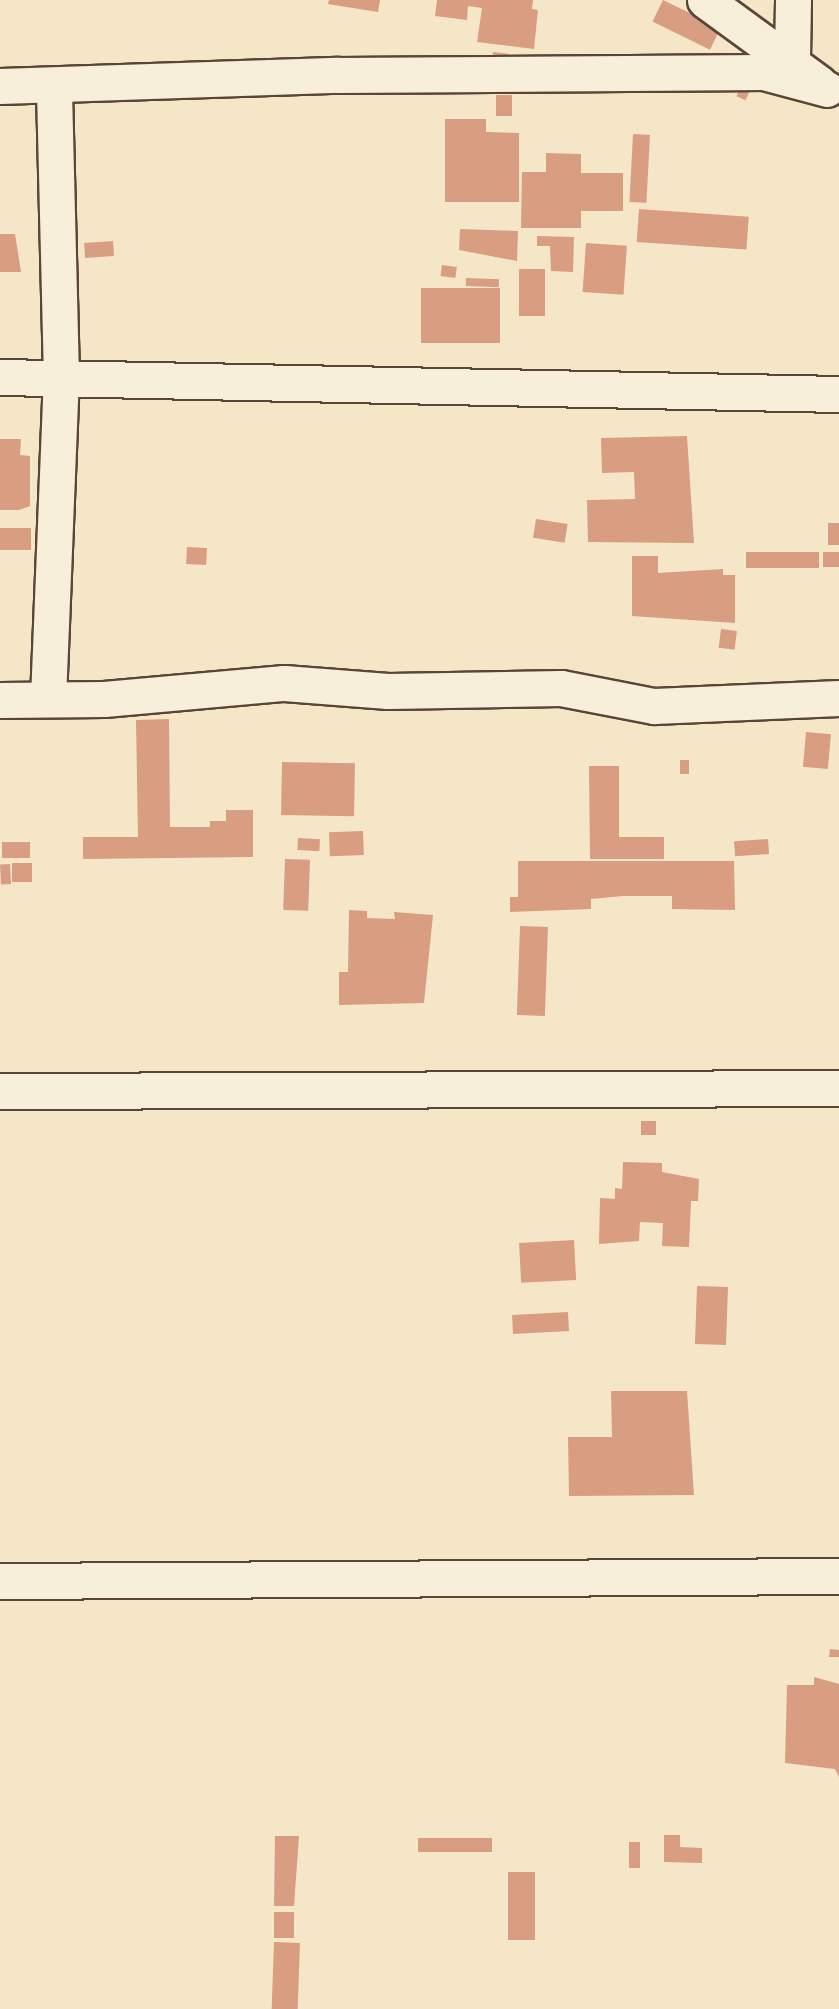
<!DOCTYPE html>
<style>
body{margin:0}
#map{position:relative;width:839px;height:2009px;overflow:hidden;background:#f5e6c8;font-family:"EB Garamond",serif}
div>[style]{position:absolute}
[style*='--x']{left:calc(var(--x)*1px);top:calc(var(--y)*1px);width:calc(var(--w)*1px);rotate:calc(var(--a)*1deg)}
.building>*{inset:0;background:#d99d81;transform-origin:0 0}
.roads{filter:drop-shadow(2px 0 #5a4636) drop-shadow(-2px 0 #5a4636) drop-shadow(0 2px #5a4636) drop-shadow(0 -2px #5a4636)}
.minor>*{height:35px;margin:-17.5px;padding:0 17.5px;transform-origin:17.5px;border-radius:17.5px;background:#f8efdb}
span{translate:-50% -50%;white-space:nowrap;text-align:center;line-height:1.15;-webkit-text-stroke:6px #f8efdb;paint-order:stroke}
</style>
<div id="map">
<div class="building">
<div style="clip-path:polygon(329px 0,380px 0,378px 12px,328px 4px)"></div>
<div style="clip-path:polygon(437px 0,533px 0,532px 9px,538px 10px,534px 49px,477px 42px,482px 8px,468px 6px,467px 20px,435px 16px)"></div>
<div style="left:663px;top:0;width:64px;height:24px;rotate:26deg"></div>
<div style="left:493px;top:52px;width:16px;height:12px;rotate:7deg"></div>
<div style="left:745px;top:77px;width:10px;height:21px;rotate:24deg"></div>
<div style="left:512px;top:95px;width:21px;height:16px;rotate:90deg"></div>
<div style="clip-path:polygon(445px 119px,486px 119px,486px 132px,519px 133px,519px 202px,445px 202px)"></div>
<div style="left:633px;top:134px;width:17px;height:68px;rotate:3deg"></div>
<div style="clip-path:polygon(546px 153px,581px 154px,581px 173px,623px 173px,623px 211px,581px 211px,581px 228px,521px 228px,522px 172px,546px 172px)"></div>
<div style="left:639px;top:209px;width:110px;height:33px;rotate:4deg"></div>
<div style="clip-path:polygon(460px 229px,518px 231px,517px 261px,459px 250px)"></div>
<div style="clip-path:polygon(0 234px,15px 234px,21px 272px,0 272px)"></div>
<div style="clip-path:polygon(537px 236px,574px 237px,573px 272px,551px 271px,550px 246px,537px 246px)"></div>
<div style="left:113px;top:241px;width:15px;height:29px;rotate:86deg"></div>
<div style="left:586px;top:243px;width:41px;height:49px;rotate:4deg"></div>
<div style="left:442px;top:265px;width:15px;height:11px;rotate:8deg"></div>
<div style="left:519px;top:269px;width:26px;height:47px"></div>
<div style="left:466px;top:278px;width:33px;height:8px;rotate:2deg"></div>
<div style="left:421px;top:288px;width:79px;height:55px"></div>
<div style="clip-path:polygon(687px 436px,694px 543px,588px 542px,587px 500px,635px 499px,634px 472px,602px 473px,601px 438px)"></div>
<div style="clip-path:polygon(0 439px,21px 439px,20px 455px,30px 456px,30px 506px,19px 510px,0 510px)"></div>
<div style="left:536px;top:519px;width:32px;height:19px;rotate:9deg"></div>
<div style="left:828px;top:523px;width:11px;height:22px"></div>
<div style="left:0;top:528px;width:31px;height:22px"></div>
<div style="left:187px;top:547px;width:20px;height:17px;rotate:3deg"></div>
<div style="left:819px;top:552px;width:16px;height:73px;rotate:90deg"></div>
<div style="left:839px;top:552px;width:15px;height:16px;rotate:90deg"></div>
<div style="clip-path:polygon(632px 556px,658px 556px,658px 573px,723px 569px,723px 575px,735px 575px,735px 623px,632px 616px)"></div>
<div style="left:721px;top:629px;width:16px;height:19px;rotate:7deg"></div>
<div style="clip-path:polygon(169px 719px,170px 827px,210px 827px,210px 821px,226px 821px,226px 810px,253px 810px,253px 857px,83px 859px,83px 837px,138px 837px,136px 720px)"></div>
<div style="left:806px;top:732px;width:25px;height:35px;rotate:5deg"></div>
<div style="left:680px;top:760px;width:9px;height:14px"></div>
<div style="left:282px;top:762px;width:73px;height:53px;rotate:1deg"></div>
<div style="clip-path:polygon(589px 766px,619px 766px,619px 837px,664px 837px,664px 859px,590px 859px)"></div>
<div style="left:363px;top:831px;width:24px;height:34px;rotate:88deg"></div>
<div style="left:298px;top:838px;width:22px;height:12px;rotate:3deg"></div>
<div style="left:768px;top:839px;width:15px;height:34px;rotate:86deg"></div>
<div style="left:30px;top:842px;width:16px;height:28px;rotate:90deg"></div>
<div style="left:285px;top:859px;width:25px;height:51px;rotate:2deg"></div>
<div style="clip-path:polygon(518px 861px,734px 861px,735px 910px,672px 909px,672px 896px,623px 896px,591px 899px,591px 909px,510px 912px,510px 897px,518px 897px)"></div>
<div style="left:12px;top:863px;width:20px;height:19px"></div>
<div style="left:10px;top:864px;width:20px;height:10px;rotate:87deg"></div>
<div style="clip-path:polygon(349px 910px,367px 911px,367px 918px,395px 919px,394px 912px,433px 915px,424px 1003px,339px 1005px,339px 972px,348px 972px)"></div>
<div style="left:520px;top:926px;width:28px;height:89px;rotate:2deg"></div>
<div style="left:641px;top:1121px;width:15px;height:14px"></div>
<div style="clip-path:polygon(623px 1162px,662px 1163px,662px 1172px,699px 1179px,698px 1201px,691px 1201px,689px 1247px,662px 1246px,663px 1223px,640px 1222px,639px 1241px,599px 1244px,600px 1198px,615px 1199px,615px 1188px,622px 1189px)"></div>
<div style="left:574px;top:1240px;width:40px;height:55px;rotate:87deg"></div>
<div style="left:697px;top:1286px;width:31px;height:58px;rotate:2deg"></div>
<div style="left:568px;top:1312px;width:19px;height:56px;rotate:87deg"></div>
<div style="clip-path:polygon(611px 1391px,687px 1391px,694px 1495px,569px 1496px,568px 1437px,612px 1437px)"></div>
<div style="clip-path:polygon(830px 1649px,839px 1650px,839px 1657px,829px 1657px)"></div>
<div style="clip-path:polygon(814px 1677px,839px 1684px,839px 1777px,835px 1769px,785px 1763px,787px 1685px,814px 1685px)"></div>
<div style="clip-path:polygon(664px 1835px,680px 1835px,680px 1847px,702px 1848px,702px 1863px,664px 1862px)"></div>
<div style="clip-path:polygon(275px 1836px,299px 1836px,294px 1906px,274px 1906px)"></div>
<div style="left:418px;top:1838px;width:74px;height:14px"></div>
<div style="left:629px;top:1842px;width:11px;height:26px"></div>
<div style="left:508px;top:1872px;width:27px;height:68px"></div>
<div style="left:274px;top:1912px;width:20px;height:26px"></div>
<div style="left:274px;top:1942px;width:26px;height:67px;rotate:2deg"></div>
</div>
<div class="roads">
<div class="minor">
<div style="--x:705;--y:0;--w:141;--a:36.1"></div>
<div style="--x:792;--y:58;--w:58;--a:-89"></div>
<div style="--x:0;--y:86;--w:338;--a:-1.9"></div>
<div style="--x:338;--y:75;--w:426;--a:-0.4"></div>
<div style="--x:764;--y:72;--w:65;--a:15.1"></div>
<div style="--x:0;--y:377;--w:839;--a:1.16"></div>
<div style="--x:48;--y:699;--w:322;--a:-87.7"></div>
<div style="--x:61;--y:377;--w:290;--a:-91.4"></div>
<div style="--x:0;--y:700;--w:104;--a:-0.6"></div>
<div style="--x:104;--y:699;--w:181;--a:-5.1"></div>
<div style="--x:284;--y:683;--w:104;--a:4.4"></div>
<div style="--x:388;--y:691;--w:173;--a:-1"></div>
<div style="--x:561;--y:688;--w:95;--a:11"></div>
<div style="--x:654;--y:706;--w:185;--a:-2.5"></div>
<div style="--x:0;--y:1091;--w:839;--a:-0.2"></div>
<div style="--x:0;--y:1581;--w:839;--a:-0.34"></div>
</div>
</div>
</div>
